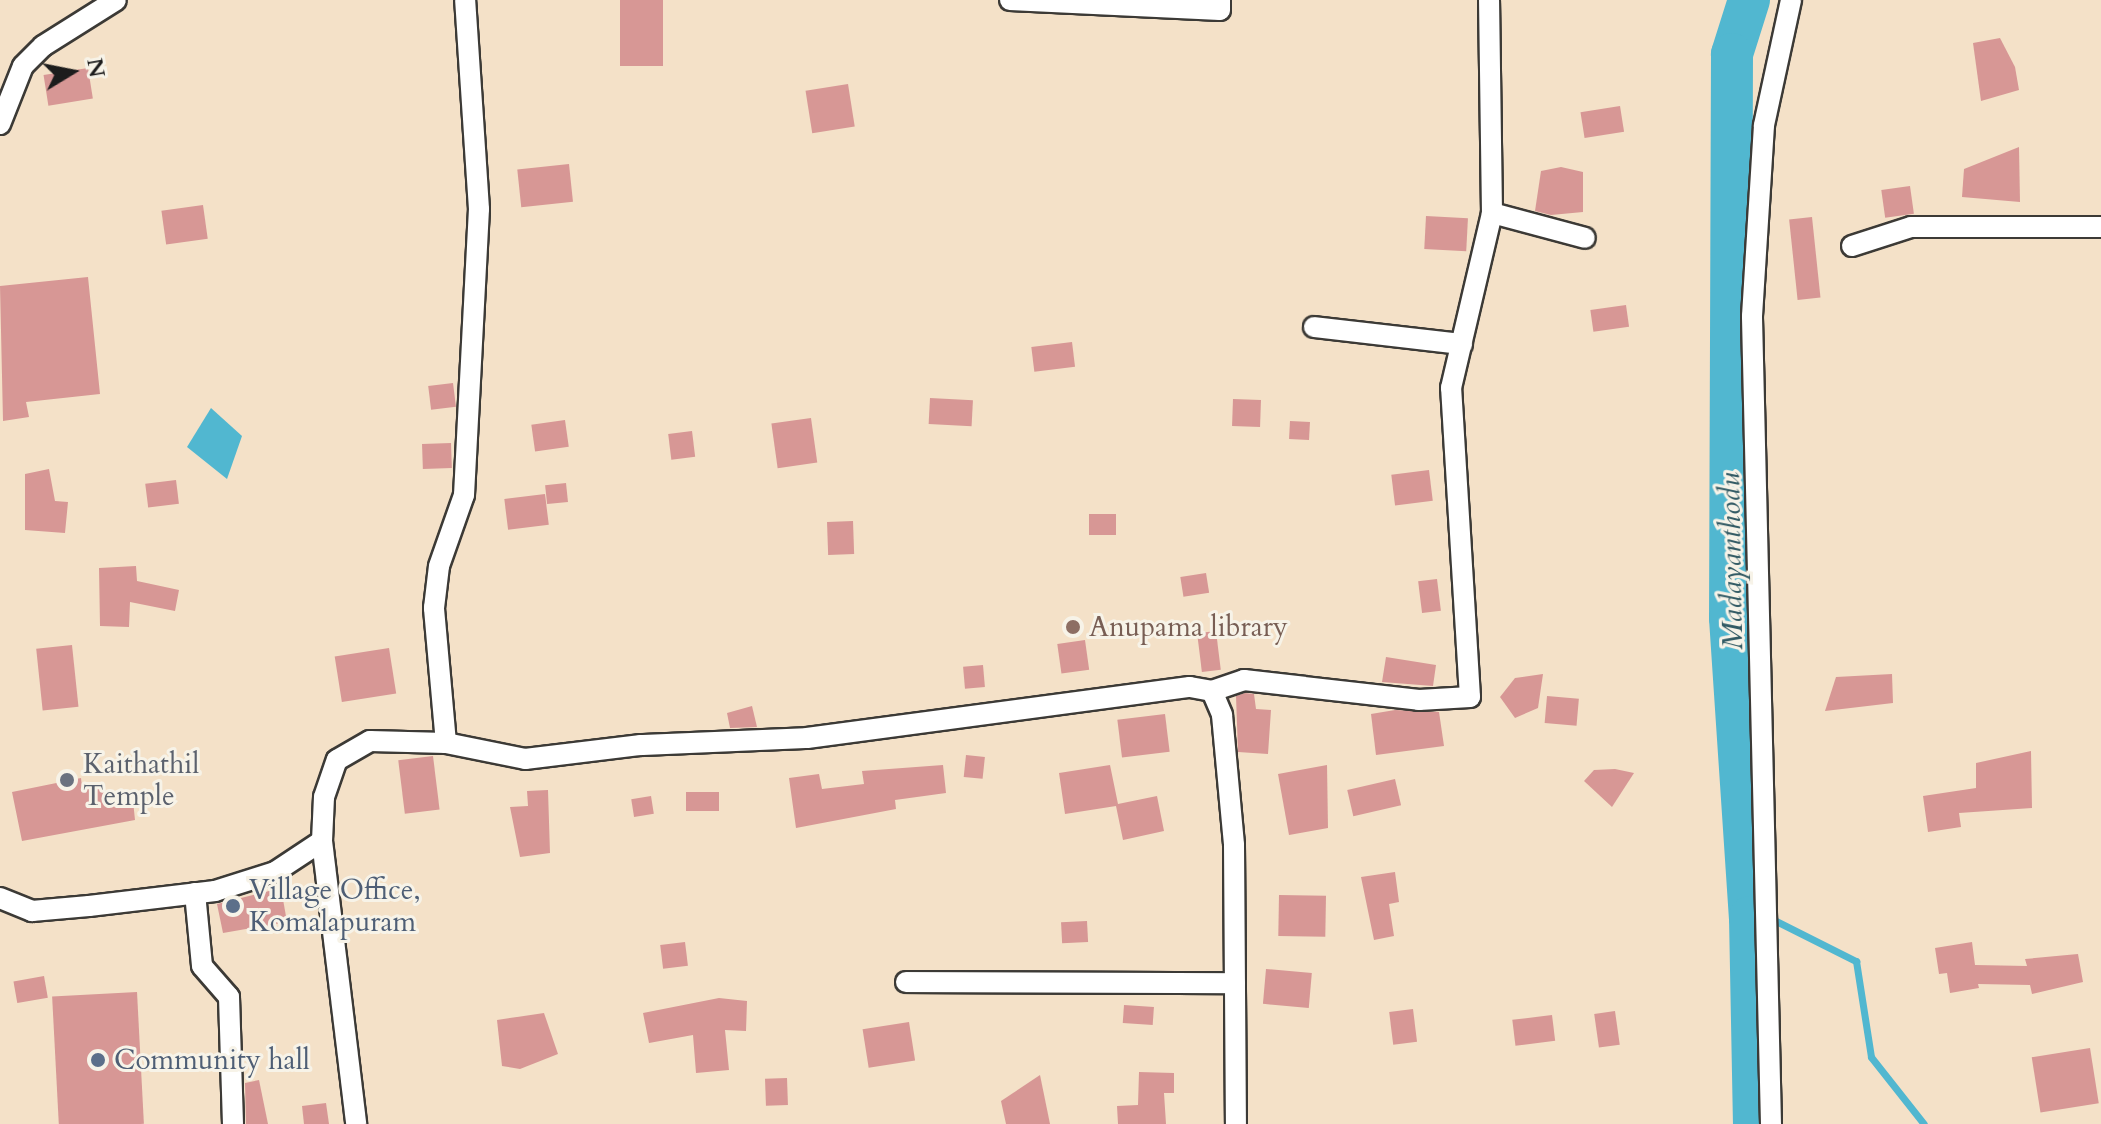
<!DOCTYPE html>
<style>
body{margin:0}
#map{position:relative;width:2101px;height:1124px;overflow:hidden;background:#f4e1c8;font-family:Cardo,serif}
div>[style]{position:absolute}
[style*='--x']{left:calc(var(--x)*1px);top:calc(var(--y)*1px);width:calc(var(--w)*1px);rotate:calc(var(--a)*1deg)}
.water>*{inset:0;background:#51b7d0}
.stream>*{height:7px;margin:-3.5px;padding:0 3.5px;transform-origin:3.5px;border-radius:3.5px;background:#51b7d0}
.river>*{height:42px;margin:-21px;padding:0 21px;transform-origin:21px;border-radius:21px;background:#51b7d0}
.building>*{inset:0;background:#d79795;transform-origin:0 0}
.roads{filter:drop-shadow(2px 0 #3c3a36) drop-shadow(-2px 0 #3c3a36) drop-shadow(0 2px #3c3a36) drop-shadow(0 -2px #3c3a36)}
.minor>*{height:20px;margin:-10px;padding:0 10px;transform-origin:10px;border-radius:10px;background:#fff}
.dots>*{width:22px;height:22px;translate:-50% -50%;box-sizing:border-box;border:4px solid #f7f3e8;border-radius:50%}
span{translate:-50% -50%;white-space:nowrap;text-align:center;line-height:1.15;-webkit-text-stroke:6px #f7f3e8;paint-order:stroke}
.education-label{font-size:28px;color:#785e54}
.left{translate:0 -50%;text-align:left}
.worship-label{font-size:28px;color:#5b616d}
.service-label{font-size:28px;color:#4e5e75}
.water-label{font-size:30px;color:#315a64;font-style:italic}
.north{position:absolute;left:32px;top:32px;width:80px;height:80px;-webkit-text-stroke:6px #f7f3e8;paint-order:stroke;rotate:80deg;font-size:22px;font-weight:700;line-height:32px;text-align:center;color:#1c1c1c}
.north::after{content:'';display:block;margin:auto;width:28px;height:36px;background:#1c1c1c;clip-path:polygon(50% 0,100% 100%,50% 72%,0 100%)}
</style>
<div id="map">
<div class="water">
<div style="clip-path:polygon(211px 408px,242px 436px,227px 479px,187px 447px)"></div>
</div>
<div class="stream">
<div style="--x:1750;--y:908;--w:119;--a:26.6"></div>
<div style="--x:1856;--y:961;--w:97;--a:81.1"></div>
<div style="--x:1871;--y:1057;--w:85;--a:51.7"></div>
</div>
<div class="river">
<div style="--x:1749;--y:0;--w:57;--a:107.5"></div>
<div style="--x:1732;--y:54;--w:564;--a:90.2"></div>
<div style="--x:1730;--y:618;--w:300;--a:86.2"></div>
<div style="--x:1750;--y:917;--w:207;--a:88.9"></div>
</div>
<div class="building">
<div style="left:620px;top:0;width:43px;height:66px"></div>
<div style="clip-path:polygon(2000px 38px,2015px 67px,2019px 90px,1981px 101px,1973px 43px)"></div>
<div style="left:88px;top:68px;width:31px;height:45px;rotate:81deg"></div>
<div style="left:848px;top:84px;width:43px;height:43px;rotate:81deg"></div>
<div style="left:1620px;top:106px;width:26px;height:40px;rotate:81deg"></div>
<div style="clip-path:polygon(2019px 147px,2020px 202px,1962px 197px,1964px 169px)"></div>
<div style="left:569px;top:164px;width:38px;height:52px;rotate:84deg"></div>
<div style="clip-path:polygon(1561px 167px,1583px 172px,1583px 212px,1551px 215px,1535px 211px,1541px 171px)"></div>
<div style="left:1910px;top:186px;width:28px;height:29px;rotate:82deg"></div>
<div style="left:203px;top:205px;width:34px;height:42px;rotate:82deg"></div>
<div style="left:1426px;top:216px;width:42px;height:33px;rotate:3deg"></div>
<div style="left:1812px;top:217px;width:81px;height:23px;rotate:84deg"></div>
<div style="clip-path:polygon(88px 277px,100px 394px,26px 402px,29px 417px,3px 421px,0 286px)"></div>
<div style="left:1626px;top:305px;width:22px;height:36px;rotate:82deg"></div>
<div style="left:1072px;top:342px;width:25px;height:41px;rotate:83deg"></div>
<div style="left:453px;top:383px;width:24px;height:25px;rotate:83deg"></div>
<div style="left:930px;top:398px;width:43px;height:26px;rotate:3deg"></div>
<div style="left:1233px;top:399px;width:28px;height:27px;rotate:2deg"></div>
<div style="left:811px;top:418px;width:45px;height:40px;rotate:82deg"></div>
<div style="left:565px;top:420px;width:27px;height:34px;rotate:82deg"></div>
<div style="left:1290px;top:421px;width:20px;height:18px;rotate:3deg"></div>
<div style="left:692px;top:431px;width:26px;height:24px;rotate:83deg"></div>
<div style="left:451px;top:443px;width:25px;height:29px;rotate:88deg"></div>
<div style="clip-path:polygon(49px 469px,55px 501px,68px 502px,65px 533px,25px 530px,25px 474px)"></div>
<div style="left:1429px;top:470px;width:31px;height:38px;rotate:83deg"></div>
<div style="left:176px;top:480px;width:24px;height:31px;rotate:83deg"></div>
<div style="left:566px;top:483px;width:19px;height:21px;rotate:84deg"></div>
<div style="left:545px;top:494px;width:31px;height:41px;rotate:83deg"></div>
<div style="left:1116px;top:514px;width:21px;height:27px;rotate:90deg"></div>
<div style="left:853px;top:521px;width:33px;height:26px;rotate:88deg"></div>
<div style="clip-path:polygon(136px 566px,137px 581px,179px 590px,175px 611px,130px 602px,129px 627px,100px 626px,99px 568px)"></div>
<div style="left:1206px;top:573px;width:20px;height:26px;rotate:81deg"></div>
<div style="left:1437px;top:579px;width:32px;height:19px;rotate:83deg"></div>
<div style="left:1216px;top:631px;width:39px;height:19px;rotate:83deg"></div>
<div style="left:1085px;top:640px;width:30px;height:28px;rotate:82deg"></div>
<div style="left:72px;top:645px;width:62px;height:36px;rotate:84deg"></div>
<div style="left:389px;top:648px;width:46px;height:55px;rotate:81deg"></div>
<div style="clip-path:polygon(1386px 657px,1436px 665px,1433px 686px,1382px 682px)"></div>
<div style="left:983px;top:665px;width:22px;height:20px;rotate:85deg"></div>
<div style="clip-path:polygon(1543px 674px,1538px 708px,1515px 718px,1500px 697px,1515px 678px)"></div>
<div style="clip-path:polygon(1892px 674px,1893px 703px,1825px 711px,1836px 677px)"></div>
<div style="clip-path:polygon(1245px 693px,1254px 694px,1256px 709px,1271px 710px,1268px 754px,1238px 752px,1236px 696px)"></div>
<div style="left:1547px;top:696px;width:32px;height:27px;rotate:5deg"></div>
<div style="clip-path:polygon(752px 706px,757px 727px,730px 728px,727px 713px)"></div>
<div style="clip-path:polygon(1395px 710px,1439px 712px,1444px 746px,1376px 755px,1371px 714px)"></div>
<div style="left:1165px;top:714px;width:38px;height:48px;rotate:83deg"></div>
<div style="clip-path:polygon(2031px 751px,2032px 808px,1959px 813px,1961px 827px,1928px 832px,1923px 796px,1976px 788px,1976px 763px)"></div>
<div style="left:966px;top:755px;width:19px;height:22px;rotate:6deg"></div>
<div style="left:433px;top:756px;width:54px;height:35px;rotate:83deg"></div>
<div style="clip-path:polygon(943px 765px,946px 793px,895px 800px,896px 809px,796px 828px,789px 778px,819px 774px,822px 789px,864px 784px,862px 771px)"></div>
<div style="clip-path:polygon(1110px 765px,1118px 804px,1157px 796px,1164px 831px,1123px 840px,1116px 806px,1065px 814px,1059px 773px)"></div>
<div style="clip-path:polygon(1327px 765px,1328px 828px,1289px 835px,1278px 774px)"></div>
<div style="clip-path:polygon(1615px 769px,1634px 773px,1612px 807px,1584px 781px,1594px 770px)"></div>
<div style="clip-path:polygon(81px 778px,82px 787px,104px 786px,104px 794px,132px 791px,135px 820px,22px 841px,12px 792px)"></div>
<div style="left:1395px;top:779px;width:27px;height:49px;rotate:77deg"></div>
<div style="clip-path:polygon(548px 790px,550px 853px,520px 857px,510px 807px,528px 806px,527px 791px)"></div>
<div style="left:686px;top:792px;width:33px;height:19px"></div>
<div style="left:651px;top:796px;width:18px;height:20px;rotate:81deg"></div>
<div style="clip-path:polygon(1395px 872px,1399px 902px,1389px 904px,1394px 936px,1374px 940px,1361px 877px)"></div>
<div style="clip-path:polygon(281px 888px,287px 922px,223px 933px,217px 904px)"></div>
<div style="left:1279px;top:895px;width:47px;height:41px;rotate:1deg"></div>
<div style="left:1087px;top:921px;width:21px;height:26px;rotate:87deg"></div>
<div style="left:685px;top:942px;width:24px;height:25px;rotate:83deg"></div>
<div style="clip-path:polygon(1972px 942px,1975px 965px,2027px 966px,2025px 959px,2078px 954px,2083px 982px,2032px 994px,2030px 985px,1978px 984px,1979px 988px,1950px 993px,1947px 973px,1939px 974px,1935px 948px)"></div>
<div style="left:1266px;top:969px;width:46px;height:35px;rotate:5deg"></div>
<div style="left:44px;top:976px;width:22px;height:31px;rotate:80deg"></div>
<div style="left:137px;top:992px;width:132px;height:85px;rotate:87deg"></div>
<div style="clip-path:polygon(719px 998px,747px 1001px,746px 1031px,725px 1030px,729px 1070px,696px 1073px,693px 1035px,649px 1043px,643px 1013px)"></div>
<div style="left:1124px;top:1005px;width:30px;height:18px;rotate:4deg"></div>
<div style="left:1413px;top:1009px;width:33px;height:24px;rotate:83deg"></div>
<div style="left:1615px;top:1011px;width:34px;height:21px;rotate:82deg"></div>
<div style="clip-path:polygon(544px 1013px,558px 1054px,520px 1069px,502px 1066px,497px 1020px)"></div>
<div style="left:1552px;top:1015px;width:26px;height:40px;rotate:83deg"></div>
<div style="left:909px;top:1022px;width:39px;height:47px;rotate:81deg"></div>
<div style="left:2090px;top:1048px;width:56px;height:59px;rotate:81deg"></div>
<div style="clip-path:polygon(1139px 1072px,1174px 1073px,1174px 1093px,1164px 1093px,1166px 1124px,1118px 1124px,1117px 1106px,1138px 1105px)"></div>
<div style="clip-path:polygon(1040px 1075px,1050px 1124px,1006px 1124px,1001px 1101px)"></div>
<div style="left:787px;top:1078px;width:27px;height:22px;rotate:88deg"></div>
<div style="clip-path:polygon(259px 1080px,268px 1124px,246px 1124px,245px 1083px)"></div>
<div style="clip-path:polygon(326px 1103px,329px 1124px,304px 1124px,302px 1106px)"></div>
</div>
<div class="roads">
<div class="minor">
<div style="--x:1010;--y:0;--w:210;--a:2.7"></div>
<div style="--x:1220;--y:10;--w:10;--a:-90"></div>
<div style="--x:0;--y:124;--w:62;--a:-68.4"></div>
<div style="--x:23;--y:66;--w:28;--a:-45"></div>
<div style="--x:43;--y:46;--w:86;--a:-32.2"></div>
<div style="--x:1492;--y:213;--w:96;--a:15"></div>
<div style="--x:1852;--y:246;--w:62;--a:-17.9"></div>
<div style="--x:1911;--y:227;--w:190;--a:0"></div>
<div style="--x:1314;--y:327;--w:149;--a:6.6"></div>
<div style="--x:1212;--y:691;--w:26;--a:67"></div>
<div style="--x:1222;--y:715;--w:131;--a:84.7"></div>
<div style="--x:1234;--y:845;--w:279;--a:89.6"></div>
<div style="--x:446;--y:743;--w:136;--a:-95.1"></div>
<div style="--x:434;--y:608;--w:42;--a:-83.2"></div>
<div style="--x:439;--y:566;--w:75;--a:-70.6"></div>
<div style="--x:464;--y:495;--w:286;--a:-87"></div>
<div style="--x:479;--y:209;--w:209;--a:-93.8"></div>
<div style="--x:322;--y:841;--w:285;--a:83.1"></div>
<div style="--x:195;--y:893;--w:73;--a:84.5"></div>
<div style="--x:202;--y:966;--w:41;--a:48.9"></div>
<div style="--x:229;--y:997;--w:127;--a:88.2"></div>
<div style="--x:0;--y:898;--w:35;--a:22"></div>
<div style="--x:32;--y:911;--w:57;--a:-5"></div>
<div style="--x:89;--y:906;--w:127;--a:-6.8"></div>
<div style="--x:215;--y:891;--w:63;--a:-17.6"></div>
<div style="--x:275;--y:872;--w:56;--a:-33.4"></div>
<div style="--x:322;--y:841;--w:44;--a:-87.4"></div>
<div style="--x:324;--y:797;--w:39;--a:-71"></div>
<div style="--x:337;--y:760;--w:38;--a:-30"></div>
<div style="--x:370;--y:741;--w:76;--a:1.5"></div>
<div style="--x:446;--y:743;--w:81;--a:11.4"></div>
<div style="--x:525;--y:759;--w:117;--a:-6.9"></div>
<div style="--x:641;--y:745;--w:166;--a:-2.4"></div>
<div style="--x:807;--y:738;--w:386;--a:-7.6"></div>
<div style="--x:1190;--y:687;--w:22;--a:10"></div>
<div style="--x:1212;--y:691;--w:34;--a:-19"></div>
<div style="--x:1244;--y:680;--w:176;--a:6.5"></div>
<div style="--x:1419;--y:700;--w:51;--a:-3.4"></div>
<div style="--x:1470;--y:697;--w:310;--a:-93.5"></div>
<div style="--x:1451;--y:388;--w:180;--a:-76.8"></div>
<div style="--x:1492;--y:213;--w:213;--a:-90.8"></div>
<div style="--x:906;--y:982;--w:329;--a:0.2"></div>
<div style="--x:1771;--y:1124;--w:808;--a:-91.35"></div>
<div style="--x:1752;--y:316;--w:191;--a:-86.4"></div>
<div style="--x:1764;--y:125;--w:128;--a:-77.8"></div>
</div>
</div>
<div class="dots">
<div style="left:1073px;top:627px;background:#8d6e63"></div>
<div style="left:67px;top:780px;background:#6b7280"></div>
<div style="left:233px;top:906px;background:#5c6f8a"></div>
<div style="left:98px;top:1060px;background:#5c6f8a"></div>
</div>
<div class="education-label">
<span class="left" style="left:1089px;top:627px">Anupama library</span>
</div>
<div class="worship-label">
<span class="left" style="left:83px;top:780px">Kaithathil<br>Temple</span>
</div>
<div class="service-label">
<span class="left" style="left:249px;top:906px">Village Office,<br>Komalapuram</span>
<span class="left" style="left:114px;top:1060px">Community hall</span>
</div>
<div class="water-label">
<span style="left:1732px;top:561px;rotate:-91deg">Madayanthodu</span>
</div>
<div class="north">N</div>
</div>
